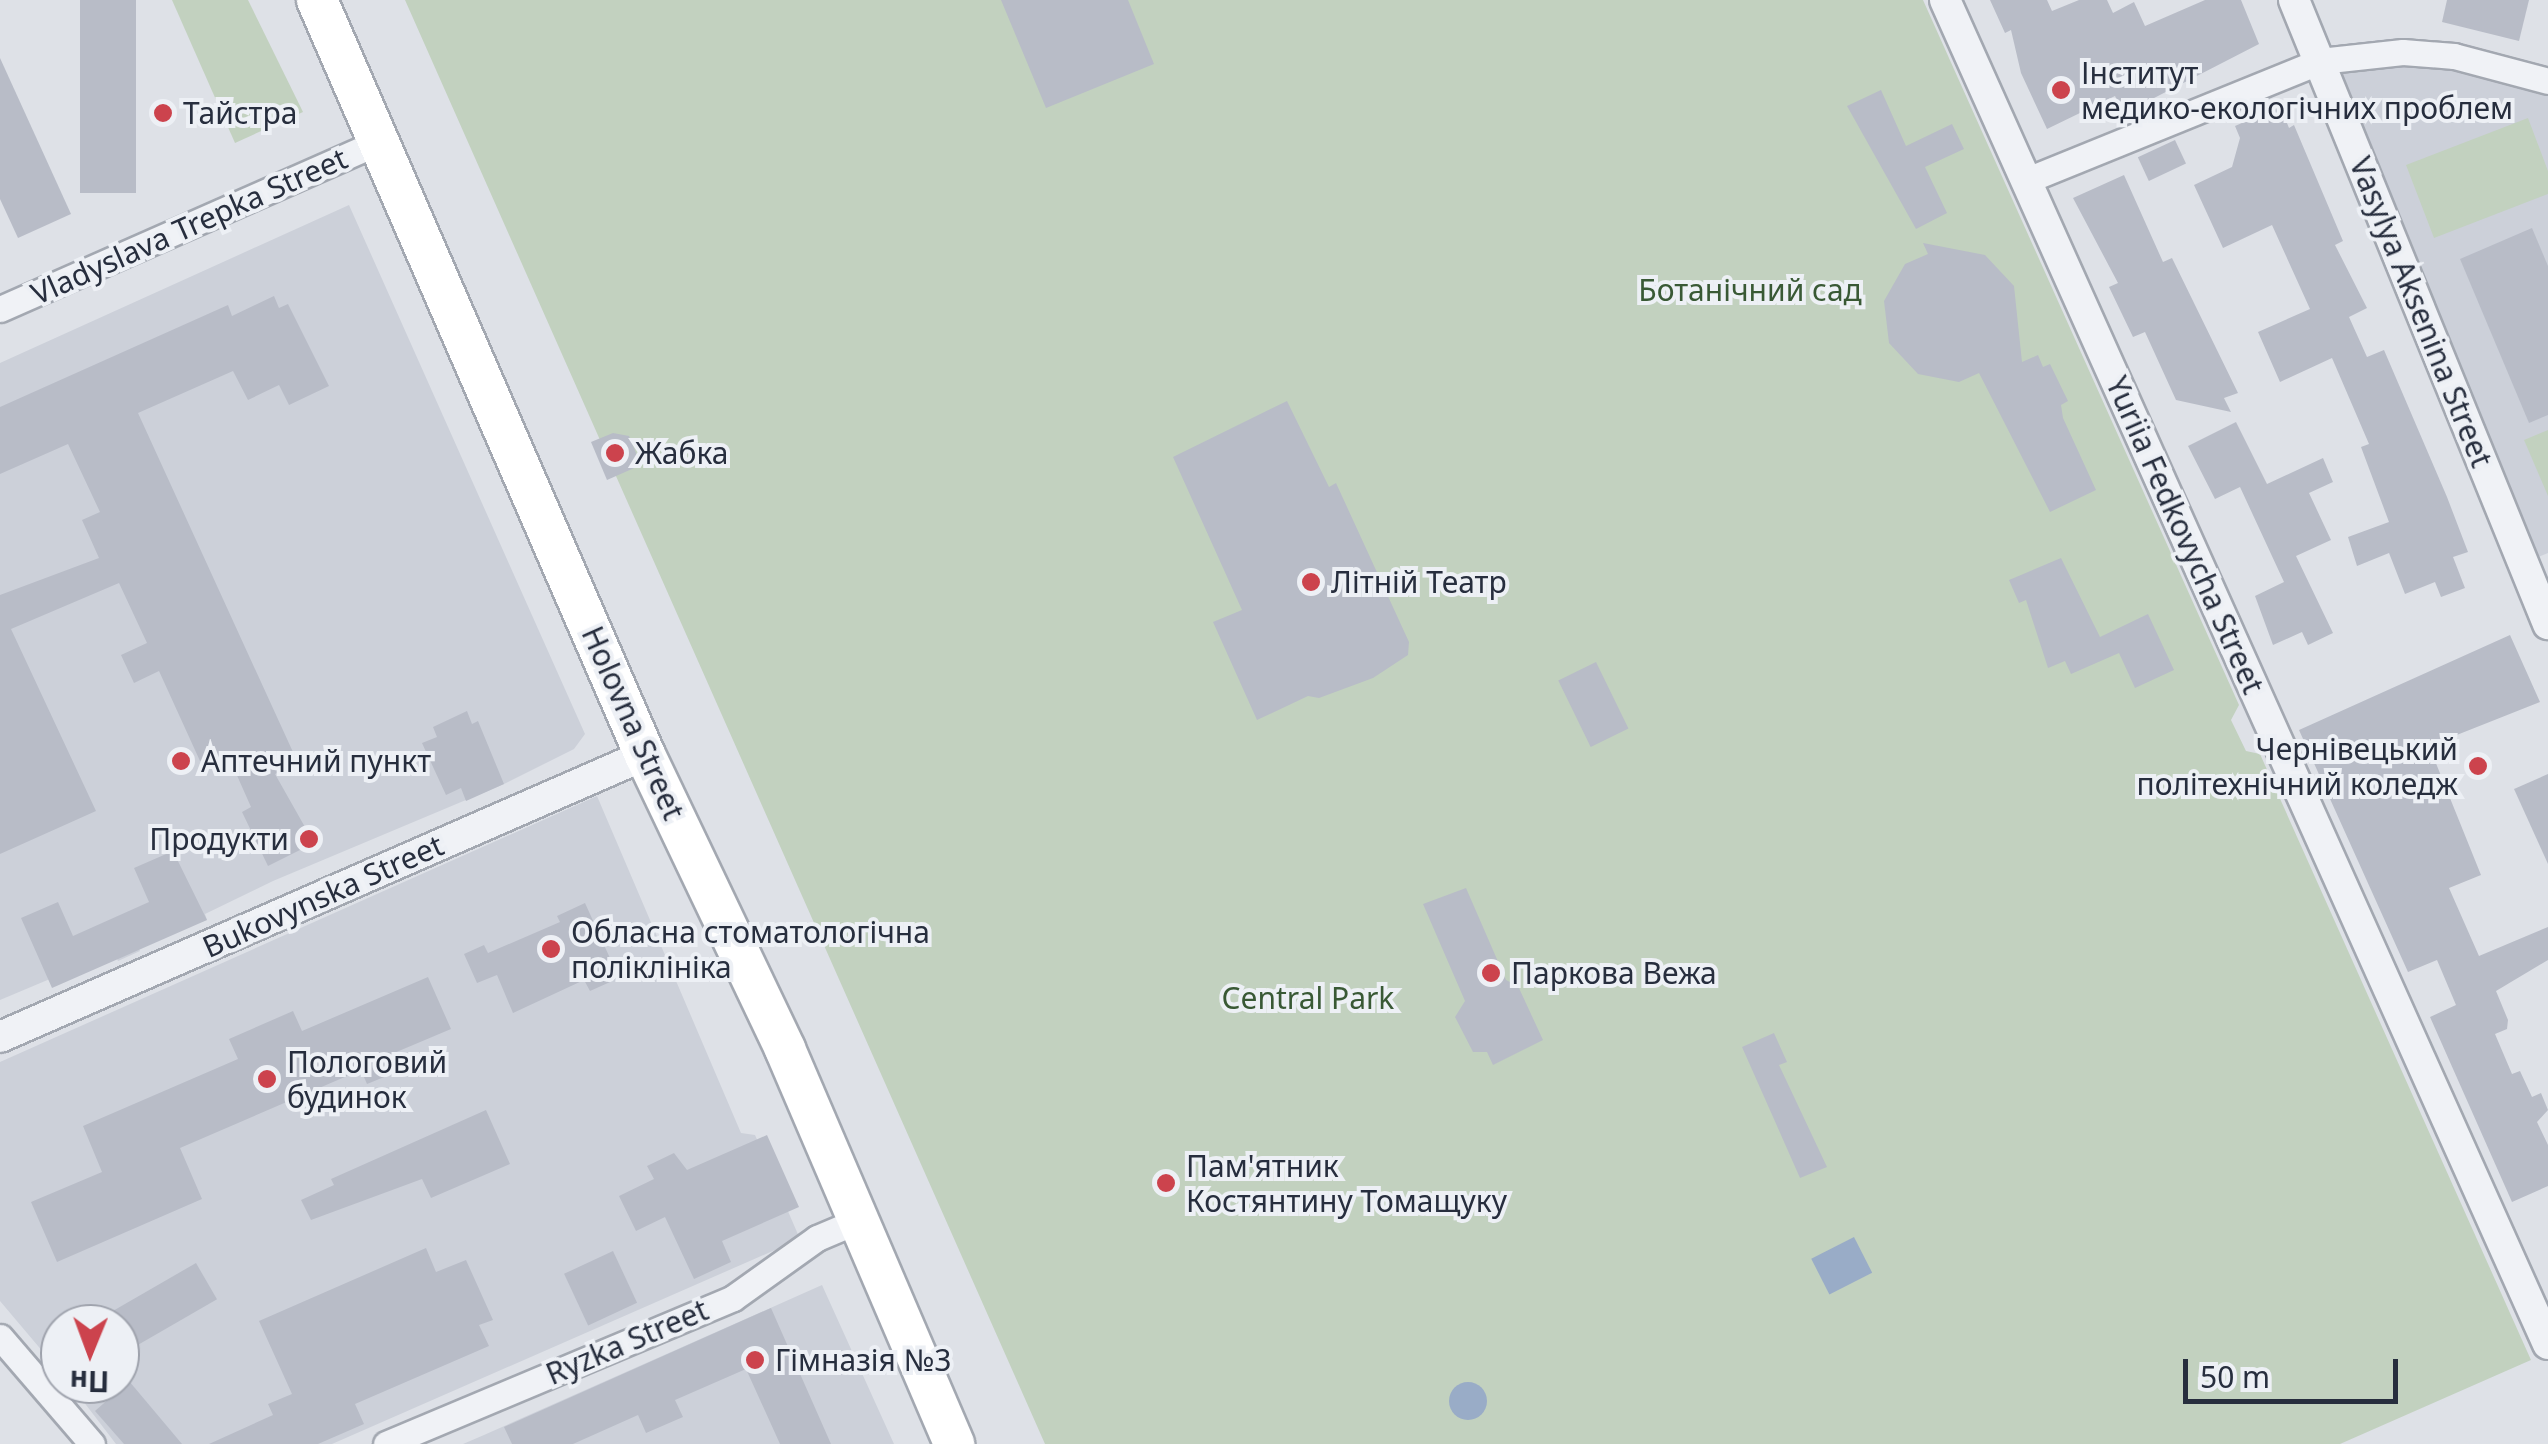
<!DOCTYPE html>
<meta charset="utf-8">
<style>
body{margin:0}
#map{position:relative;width:2548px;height:1444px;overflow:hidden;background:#dee1e7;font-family:"Noto Sans",sans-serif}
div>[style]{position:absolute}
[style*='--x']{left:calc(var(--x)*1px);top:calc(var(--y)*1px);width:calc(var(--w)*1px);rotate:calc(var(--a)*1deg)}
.built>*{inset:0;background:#ccd0d9}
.green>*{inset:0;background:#c2d1bf}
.water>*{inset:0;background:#99acc7;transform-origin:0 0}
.round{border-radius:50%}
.building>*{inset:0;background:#b8bcc7;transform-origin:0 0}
.roads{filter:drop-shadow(2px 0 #a3a8b1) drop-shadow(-2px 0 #a3a8b1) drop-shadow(0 2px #a3a8b1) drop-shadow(0 -2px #a3a8b1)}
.minor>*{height:25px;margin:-12.5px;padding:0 12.5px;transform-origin:12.5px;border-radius:12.5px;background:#f0f2f6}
.tertiary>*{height:30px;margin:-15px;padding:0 15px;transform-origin:15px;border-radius:15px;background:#f0f2f6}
.primary>*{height:40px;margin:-20px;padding:0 20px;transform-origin:20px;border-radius:20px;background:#fff}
.dots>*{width:28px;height:28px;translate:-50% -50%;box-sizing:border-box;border:5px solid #edf0f5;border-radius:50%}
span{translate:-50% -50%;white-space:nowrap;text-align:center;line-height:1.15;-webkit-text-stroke:8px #edf0f5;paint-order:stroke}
.poi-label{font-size:30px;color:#272e3e}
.left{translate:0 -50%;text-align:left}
.right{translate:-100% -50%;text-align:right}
.street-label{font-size:30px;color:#272e3e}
.park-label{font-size:30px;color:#395935}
.north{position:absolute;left:40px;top:1304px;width:100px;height:100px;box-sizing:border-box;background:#edf0f5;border:2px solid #9ea2ac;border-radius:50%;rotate:181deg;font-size:28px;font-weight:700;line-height:40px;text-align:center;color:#272e3e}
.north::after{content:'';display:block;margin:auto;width:35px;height:45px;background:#cc434d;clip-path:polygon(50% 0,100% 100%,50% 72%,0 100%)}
.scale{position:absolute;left:2183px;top:1359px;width:215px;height:45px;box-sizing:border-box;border:5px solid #272e3e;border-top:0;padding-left:12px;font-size:30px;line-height:35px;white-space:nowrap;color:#272e3e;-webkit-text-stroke:8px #edf0f5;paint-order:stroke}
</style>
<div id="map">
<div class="built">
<div style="clip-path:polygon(2403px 53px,2548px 79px,2548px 553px,2524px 563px,2321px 61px)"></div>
<div style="clip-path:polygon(349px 205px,585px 734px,574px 749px,504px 784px,273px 881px,205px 914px,207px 920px,137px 944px,140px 951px,118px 961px,114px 952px,0 1000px,0 363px)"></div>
<div style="clip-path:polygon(597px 796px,741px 1133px,755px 1135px,800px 1239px,332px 1444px,116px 1444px,70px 1384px,120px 1384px,120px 1324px,60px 1324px,60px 1372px,0 1301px,0 1062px)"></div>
<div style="clip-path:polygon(822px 1285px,894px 1444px,463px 1444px,484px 1435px)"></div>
</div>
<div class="green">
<div style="clip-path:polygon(172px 0,248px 0,303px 112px,235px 143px)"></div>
<div style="clip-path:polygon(405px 0,1923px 0,2239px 705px,2231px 720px,2246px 751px,2260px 754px,2531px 1360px,2340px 1444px,1045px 1444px)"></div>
<div style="clip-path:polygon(2528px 118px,2548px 171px,2548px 194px,2434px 238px,2406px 165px)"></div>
<div style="clip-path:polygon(2548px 430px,2548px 496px,2524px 440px)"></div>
</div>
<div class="water">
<div style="left:1854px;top:1237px;width:40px;height:48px;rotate:63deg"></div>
<div class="round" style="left:1449px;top:1382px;width:38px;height:38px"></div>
</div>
<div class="building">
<div style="left:80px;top:0;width:56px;height:193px"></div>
<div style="clip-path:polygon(1001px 0,1128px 0,1154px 64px,1046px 108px)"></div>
<div style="clip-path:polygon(1990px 0,2047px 0,2052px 11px,2079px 0,2107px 0,2113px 13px,2134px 2px,2145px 26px,2205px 0,2241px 0,2259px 44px,2123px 114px,2115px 96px,2047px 129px,2021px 73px,2011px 30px,2005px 33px)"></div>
<div style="clip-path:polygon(2447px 0,2529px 0,2519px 41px,2442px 22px)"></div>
<div style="clip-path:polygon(0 58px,71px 214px,18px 238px,0 199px)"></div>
<div style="clip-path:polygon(1881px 90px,1906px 146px,1952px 124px,1964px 149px,1925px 167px,1947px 213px,1916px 229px,1847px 106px)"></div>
<div style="clip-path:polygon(2262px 102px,2281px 108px,2289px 128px,2294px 125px,2343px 241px,2335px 245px,2367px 308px,2349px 317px,2367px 357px,2384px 350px,2447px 497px,2468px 552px,2453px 557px,2465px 588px,2441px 597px,2435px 582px,2405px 594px,2389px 553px,2357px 566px,2348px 537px,2389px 522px,2361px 447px,2369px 444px,2332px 358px,2280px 382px,2258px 332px,2310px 309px,2272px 225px,2223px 248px,2194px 185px,2232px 167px,2240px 138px,2235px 126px,2260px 115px)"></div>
<div style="left:2175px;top:140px;width:26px;height:41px;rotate:65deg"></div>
<div style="clip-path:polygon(2124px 175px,2163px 262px,2172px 258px,2238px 393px,2224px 398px,2231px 412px,2176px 400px,2145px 332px,2133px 337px,2109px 287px,2118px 283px,2073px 198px)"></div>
<div style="clip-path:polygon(2532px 228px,2548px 266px,2548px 415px,2529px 423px,2460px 259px)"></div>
<div style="clip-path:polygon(1923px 243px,1985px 255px,2014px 286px,2022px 362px,2038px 355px,2043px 367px,2050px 364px,2068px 401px,2061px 405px,2063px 418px,2096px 490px,2050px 512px,1979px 373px,1959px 382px,1918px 374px,1889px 343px,1884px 301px,1905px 264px,1928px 254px)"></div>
<div style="clip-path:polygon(274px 296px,279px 308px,288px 304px,329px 386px,289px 405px,279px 385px,248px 400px,233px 371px,138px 413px,298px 763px,275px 774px,314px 843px,268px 866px,242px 812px,251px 807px,231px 762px,217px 768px,211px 756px,200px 761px,159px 671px,134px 683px,121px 655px,147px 643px,119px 583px,11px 629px,96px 811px,0 854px,0 595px,99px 558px,82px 520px,100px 512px,68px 444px,0 474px,0 407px,228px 305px,232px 316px)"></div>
<div style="clip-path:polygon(1287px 401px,1329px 487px,1336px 483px,1409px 642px,1408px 655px,1373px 678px,1319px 698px,1308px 696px,1257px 720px,1213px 622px,1242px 610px,1173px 457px)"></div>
<div style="clip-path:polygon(2236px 422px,2267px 484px,2323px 458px,2333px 482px,2309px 493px,2331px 540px,2296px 556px,2333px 633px,2308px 645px,2302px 632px,2273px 645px,2255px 596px,2284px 582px,2240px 487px,2215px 499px,2188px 446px)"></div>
<div style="clip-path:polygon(613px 433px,629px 436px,641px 465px,607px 480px,591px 442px)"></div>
<div style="clip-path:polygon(2061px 558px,2100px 637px,2148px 614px,2174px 670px,2135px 688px,2119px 653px,2071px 674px,2065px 661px,2048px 668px,2026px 600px,2019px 603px,2009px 580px)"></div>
<div style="clip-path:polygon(2510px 635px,2540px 702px,2429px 746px,2481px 875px,2449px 888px,2479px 956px,2548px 927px,2548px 960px,2496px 991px,2508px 1020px,2507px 1029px,2495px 1034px,2512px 1074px,2520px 1071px,2532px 1097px,2541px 1093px,2548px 1110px,2537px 1122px,2548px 1145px,2548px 1186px,2512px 1202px,2430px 1017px,2456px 1005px,2437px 960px,2408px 972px,2299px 730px)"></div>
<div style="left:1596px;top:662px;width:74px;height:42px;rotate:64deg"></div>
<div style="clip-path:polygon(467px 711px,472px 724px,478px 721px,504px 784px,466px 801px,461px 788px,446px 795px,422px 743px,437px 737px,433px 727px)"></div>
<div style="clip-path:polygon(2548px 774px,2548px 864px,2514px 789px)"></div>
<div style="clip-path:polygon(173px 851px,207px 920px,52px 988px,21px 918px,58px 902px,73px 936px,149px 902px,134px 868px)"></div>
<div style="clip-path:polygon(1466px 888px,1506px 980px,1518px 986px,1543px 1040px,1493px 1065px,1487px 1052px,1473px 1052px,1455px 1017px,1465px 1001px,1423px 904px)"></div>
<div style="clip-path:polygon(585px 903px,619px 978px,590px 991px,584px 980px,513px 1013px,497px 975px,477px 983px,464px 954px,484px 945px,488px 953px,560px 922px,557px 916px)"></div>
<div style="clip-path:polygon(428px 977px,451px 1029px,387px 1056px,394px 1073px,367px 1084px,361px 1070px,180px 1148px,202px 1199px,57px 1262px,31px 1202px,102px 1172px,83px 1126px,238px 1059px,229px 1039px,293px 1011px,302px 1031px)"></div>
<div style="clip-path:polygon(1774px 1033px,1787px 1062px,1779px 1065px,1827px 1167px,1800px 1178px,1742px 1047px)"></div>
<div style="clip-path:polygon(486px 1110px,510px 1164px,431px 1198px,422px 1179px,311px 1220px,301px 1200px,334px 1185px,331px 1179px)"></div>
<div style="clip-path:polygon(767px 1135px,799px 1207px,722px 1241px,731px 1262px,694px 1279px,665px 1217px,636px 1231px,619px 1196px,654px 1179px,647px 1166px,674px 1153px,687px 1170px)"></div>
<div style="clip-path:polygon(426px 1248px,436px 1272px,466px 1260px,493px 1320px,479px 1325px,489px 1346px,355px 1404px,364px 1424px,318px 1444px,209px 1444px,273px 1415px,268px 1404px,292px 1394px,259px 1321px)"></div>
<div style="left:613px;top:1251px;width:57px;height:54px;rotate:65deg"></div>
<div style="left:196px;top:1263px;width:42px;height:96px;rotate:60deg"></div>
<div style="clip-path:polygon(771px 1308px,831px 1444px,780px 1444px,746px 1369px,675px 1400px,683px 1417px,646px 1433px,638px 1415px,573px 1444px,512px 1444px,504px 1427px)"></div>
<div style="clip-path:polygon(129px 1381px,182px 1444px,124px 1444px,95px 1411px)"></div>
</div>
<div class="roads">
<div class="minor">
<div style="--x:2025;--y:181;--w:318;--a:-22.1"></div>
<div style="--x:2320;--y:61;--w:83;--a:-6.2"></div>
<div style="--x:2403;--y:52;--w:51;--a:4.5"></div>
<div style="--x:2454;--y:56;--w:97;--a:14.9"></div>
<div style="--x:0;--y:309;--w:413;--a:-23.8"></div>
<div style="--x:0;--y:1337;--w:141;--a:49.3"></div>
<div style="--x:386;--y:1444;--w:376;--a:-22.8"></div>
<div style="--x:733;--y:1298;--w:103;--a:-35.5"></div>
<div style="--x:817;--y:1238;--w:43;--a:-23"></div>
</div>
<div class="tertiary">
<div style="--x:1945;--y:0;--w:1473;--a:65.84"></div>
<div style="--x:2294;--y:0;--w:674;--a:67.85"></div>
<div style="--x:0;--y:1037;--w:704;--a:-23.62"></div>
</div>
<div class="primary">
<div style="--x:317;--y:0;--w:823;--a:66.52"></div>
<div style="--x:645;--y:755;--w:326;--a:64.5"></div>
<div style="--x:785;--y:1049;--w:430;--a:66.8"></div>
</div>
</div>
<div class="dots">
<div style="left:2061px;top:90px;background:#cc434d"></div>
<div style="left:163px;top:113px;background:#cc434d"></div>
<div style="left:615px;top:453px;background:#cc434d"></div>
<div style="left:1311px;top:582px;background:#cc434d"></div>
<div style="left:181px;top:761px;background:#cc434d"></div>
<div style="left:2478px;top:766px;background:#cc434d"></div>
<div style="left:309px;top:839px;background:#cc434d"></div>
<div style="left:551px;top:949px;background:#cc434d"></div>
<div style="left:1491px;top:973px;background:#cc434d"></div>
<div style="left:267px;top:1079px;background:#cc434d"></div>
<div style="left:1166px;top:1183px;background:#cc434d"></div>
<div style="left:755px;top:1360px;background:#cc434d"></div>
</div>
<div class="poi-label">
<span class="left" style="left:2081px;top:90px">Інститут<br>медико-екологічних проблем</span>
<span class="left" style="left:183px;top:113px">Тайстра</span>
<span class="left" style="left:635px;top:453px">Жабка</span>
<span class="left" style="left:1331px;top:582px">Літній Театр</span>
<span class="right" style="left:2458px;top:766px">Чернівецький<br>політехнічний коледж</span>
<span class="left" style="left:201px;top:761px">Аптечний пункт</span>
<span class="right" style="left:289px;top:839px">Продукти</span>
<span class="left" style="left:571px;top:949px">Обласна стоматологічна<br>поліклініка</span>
<span class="left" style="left:1511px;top:973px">Паркова Вежа</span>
<span class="left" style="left:287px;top:1079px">Пологовий<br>будинок</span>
<span class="left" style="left:1186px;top:1183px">Пам'ятник<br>Костянтину Томащуку</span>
<span class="left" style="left:775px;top:1360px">Гімназія №3</span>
</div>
<div class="street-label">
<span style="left:189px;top:226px;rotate:-24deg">Vladyslava Trepka Street</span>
<span style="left:2421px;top:312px;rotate:68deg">Vasylya Aksenina Street</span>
<span style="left:2185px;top:535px;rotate:66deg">Yuriia Fedkovycha Street</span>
<span style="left:633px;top:723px;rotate:66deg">Holovna Street</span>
<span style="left:323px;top:896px;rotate:-24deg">Bukovynska Street</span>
<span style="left:627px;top:1342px;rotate:-23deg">Ryzka Street</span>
</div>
<div class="park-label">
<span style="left:1750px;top:290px">Ботанічний сад</span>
<span style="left:1308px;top:998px">Central Park</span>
</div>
<div class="north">Пн</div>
<div class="scale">50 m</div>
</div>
